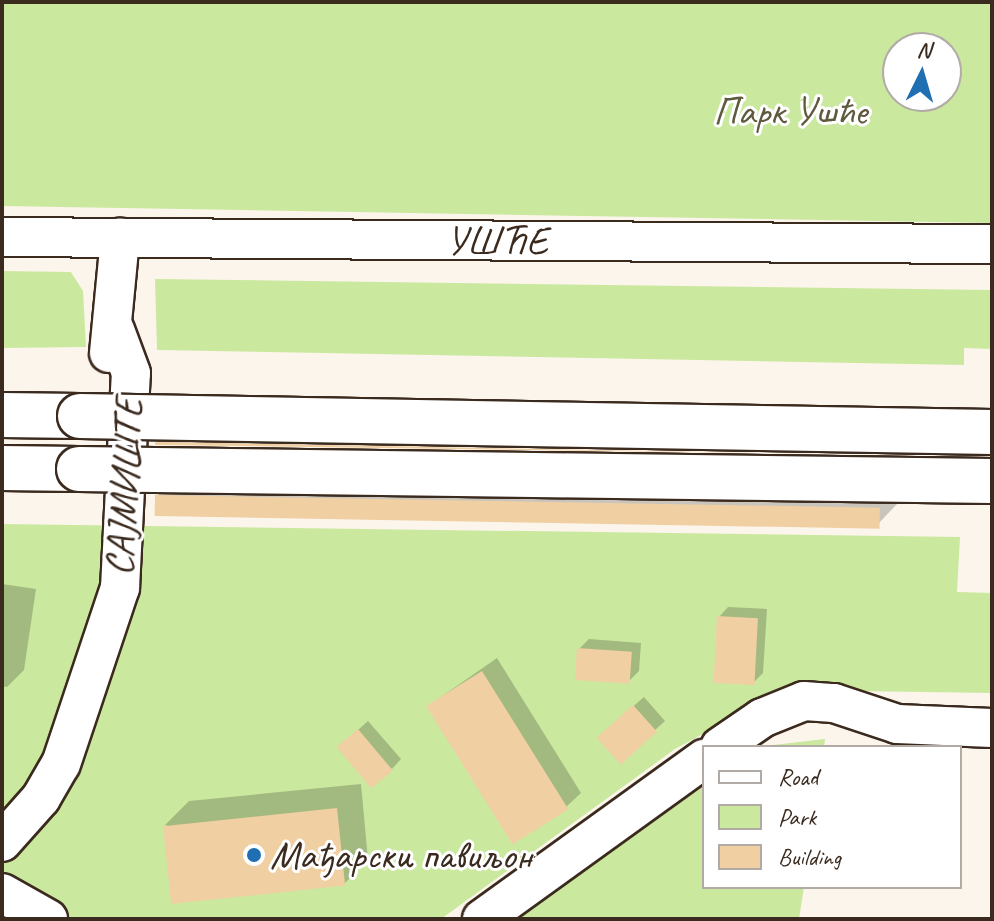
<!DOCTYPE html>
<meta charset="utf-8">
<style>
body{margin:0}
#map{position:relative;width:994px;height:921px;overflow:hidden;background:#fcf5ec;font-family:Caveat,sans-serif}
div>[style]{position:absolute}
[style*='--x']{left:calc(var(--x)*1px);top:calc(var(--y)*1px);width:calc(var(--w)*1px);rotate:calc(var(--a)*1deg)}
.green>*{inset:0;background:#cbe89f}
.shadow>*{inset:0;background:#0003}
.building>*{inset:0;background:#f0cfa2;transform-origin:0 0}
.roads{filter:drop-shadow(2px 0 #3b2a1e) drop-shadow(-2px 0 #3b2a1e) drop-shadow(0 2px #3b2a1e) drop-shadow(0 -2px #3b2a1e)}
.minor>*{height:38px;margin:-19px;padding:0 19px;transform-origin:19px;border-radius:19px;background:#fff}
.secondary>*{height:44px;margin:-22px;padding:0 22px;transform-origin:22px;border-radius:22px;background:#fff}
.bridges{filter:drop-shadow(2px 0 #3b2a1e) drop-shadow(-2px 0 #3b2a1e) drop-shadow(0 2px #3b2a1e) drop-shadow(0 -2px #3b2a1e)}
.secondary-bridge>*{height:44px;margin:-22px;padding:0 22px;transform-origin:22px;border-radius:22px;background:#fff}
.dots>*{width:22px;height:22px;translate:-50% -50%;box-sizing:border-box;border:4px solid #fff;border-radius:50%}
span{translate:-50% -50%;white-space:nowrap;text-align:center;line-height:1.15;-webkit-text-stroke:6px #fff;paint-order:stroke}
.park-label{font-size:40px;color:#5f5a3e}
.street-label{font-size:40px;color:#3b2a1e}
.poi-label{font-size:40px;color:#3b2a1e}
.left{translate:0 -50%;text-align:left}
.frame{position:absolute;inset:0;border:4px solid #3b2a1e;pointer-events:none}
.legend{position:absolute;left:702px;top:745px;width:260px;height:144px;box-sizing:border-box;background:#fff;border:2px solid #b1aaa5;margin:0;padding:10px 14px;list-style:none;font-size:24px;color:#3b2a1e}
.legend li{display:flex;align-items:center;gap:16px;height:40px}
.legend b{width:40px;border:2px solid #b1aaa5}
.north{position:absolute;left:882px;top:32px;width:80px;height:80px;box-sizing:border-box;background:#fff;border:2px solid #b1aaa5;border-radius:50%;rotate:5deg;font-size:22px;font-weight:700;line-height:32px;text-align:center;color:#3b2a1e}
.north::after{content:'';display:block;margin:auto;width:28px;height:36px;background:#1f6fb2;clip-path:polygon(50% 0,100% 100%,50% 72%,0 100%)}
</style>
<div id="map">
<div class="green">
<div style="clip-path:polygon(evenodd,2px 2px,992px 2px,992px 223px,2px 206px,2px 2px,946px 48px,946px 96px,898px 96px,898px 48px,946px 48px)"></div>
<div style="clip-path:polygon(2px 271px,71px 272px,83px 291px,86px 347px,2px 348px)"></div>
<div style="clip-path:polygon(155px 279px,992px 290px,992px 349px,964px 348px,964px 365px,157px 350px)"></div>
<div style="clip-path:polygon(2px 524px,960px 537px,957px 592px,992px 593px,992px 693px,784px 690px,675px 749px,441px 919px,73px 919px,2px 880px)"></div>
<div style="clip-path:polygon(825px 739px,824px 747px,756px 747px)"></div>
<div style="clip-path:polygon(704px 773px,704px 887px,804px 887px,799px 919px,501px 919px)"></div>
</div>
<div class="shadow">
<div style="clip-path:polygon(176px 425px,778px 435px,763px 451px,157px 443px)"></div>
<div style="clip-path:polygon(175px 477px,897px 487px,897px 504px,879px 523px,157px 496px)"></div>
<div style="clip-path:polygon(2px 584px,36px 589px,24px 670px,7px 687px,2px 686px)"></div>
<div style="clip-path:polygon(728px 607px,767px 609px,763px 673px,753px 683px,719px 617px)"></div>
<div style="clip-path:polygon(589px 639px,641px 643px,639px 671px,629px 681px,579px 649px)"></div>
<div style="clip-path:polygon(497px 658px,581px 793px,566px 807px,428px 706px)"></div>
<div style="clip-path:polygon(644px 697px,665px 721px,655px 730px,608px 728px)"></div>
<div style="clip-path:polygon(368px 721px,401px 759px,392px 769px,349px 738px)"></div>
<div style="clip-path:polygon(361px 784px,368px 860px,344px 884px,165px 825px,189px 801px)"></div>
</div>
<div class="building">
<div style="clip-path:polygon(155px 442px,763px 453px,155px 445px)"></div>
<div style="left:155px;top:495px;width:725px;height:21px;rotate:1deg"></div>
<div style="left:717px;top:616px;width:41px;height:67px;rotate:3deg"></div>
<div style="left:577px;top:648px;width:55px;height:32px;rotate:4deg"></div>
<div style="left:482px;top:671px;width:163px;height:66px;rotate:58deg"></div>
<div style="left:633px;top:705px;width:36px;height:49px;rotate:48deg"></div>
<div style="left:358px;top:729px;width:54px;height:28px;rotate:50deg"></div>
<div style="left:337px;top:808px;width:78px;height:175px;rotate:84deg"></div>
</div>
<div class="roads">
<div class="minor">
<div style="--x:2;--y:237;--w:990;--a:0.41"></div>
<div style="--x:109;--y:353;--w:116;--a:-84.5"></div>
<div style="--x:720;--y:747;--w:51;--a:-34.6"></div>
<div style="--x:762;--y:718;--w:45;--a:-22"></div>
<div style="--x:804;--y:701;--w:30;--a:4"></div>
<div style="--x:834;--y:703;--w:66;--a:18.4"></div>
<div style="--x:897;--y:724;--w:95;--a:2.4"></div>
<div style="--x:2;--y:842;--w:59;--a:-48.4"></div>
<div style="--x:41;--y:798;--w:39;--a:-60"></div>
<div style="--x:61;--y:764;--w:186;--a:-71.5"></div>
<div style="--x:120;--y:588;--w:215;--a:-87.1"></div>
<div style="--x:131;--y:373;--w:46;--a:-110.4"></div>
<div style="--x:2;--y:893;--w:53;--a:29.5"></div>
<div style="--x:482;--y:919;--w:274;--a:-35.8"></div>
</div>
<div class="secondary">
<div style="--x:2;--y:415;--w:78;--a:0.7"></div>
<div style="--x:2;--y:468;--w:77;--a:0.7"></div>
</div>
</div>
<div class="bridges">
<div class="secondary-bridge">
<div style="--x:80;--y:416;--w:912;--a:1.01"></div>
<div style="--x:79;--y:469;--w:913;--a:0.75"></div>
</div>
</div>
<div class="dots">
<div style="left:254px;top:855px;background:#1f6fb2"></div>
</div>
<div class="park-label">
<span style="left:790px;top:111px">Парк Ушће</span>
</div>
<div class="street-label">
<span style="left:497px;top:241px">УШЋЕ</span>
<span style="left:124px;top:487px;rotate:-87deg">САЈМИШТЕ</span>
</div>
<div class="poi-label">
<span class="left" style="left:270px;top:855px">Мађарски павиљон</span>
</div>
<div class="frame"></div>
<ul class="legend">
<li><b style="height:10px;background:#fff"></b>Road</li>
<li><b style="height:22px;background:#cbe89f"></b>Park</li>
<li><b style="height:22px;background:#f0cfa2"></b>Building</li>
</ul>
<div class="north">N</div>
</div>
